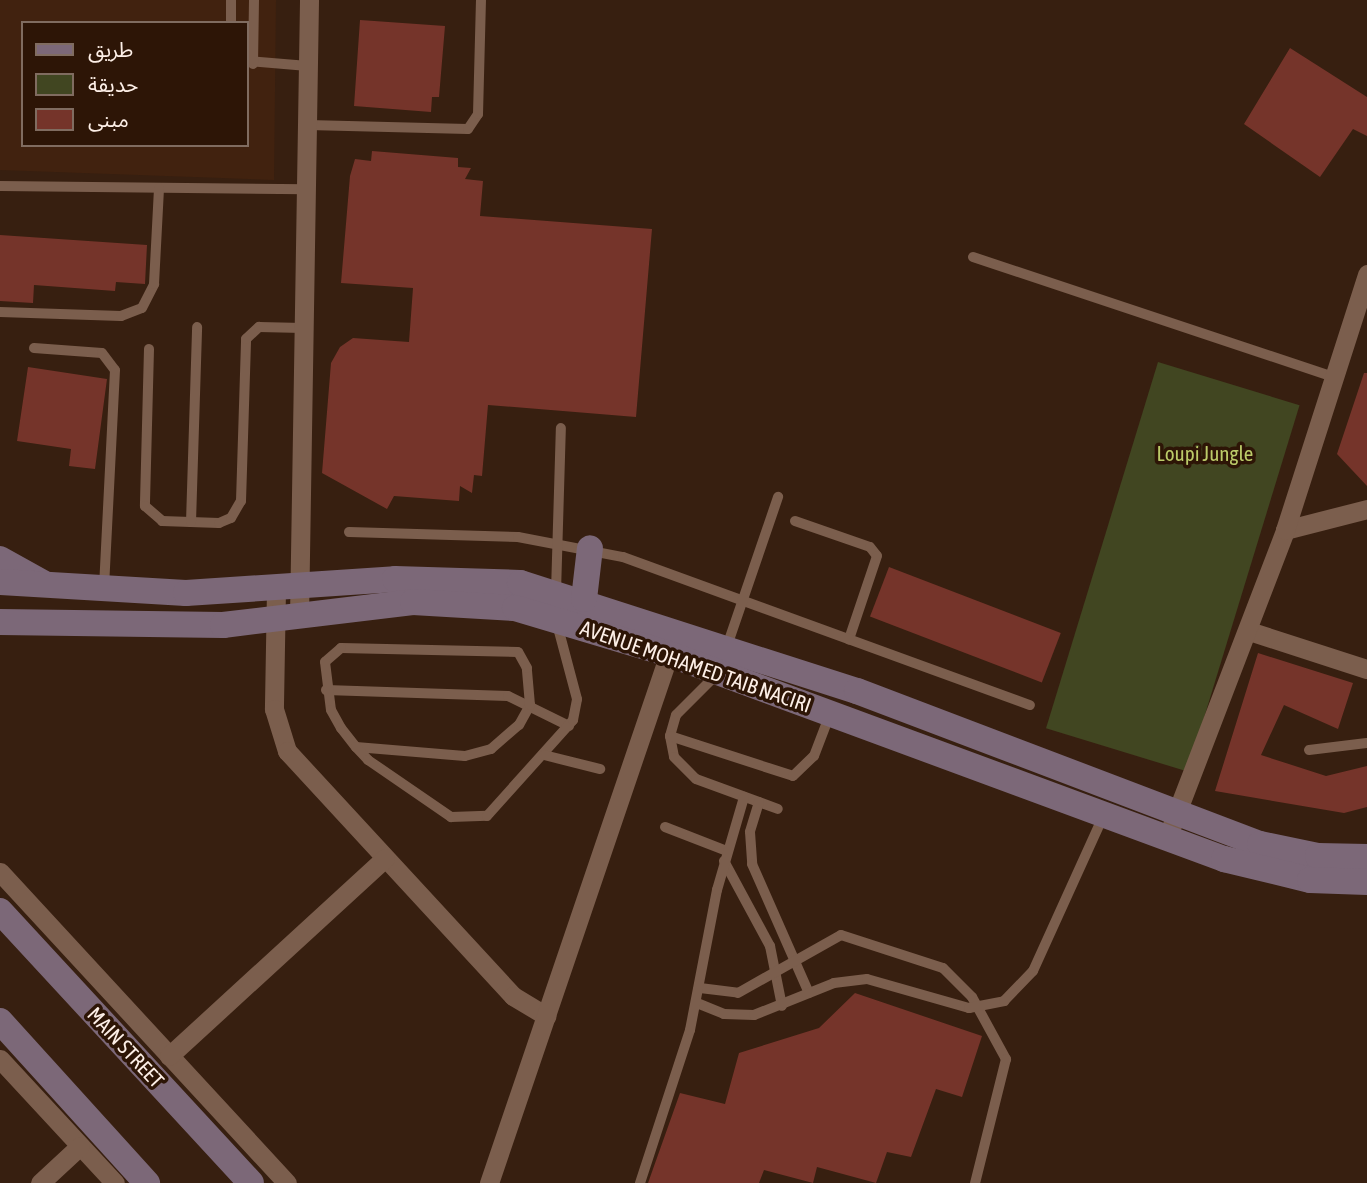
<!DOCTYPE html>
<meta charset="utf-8">
<style>
body{margin:0}
#map{position:relative;width:1367px;height:1183px;overflow:hidden;background:#371f10;font-family:"Asap Condensed","Noto Sans Arabic",sans-serif}
div>[style]{position:absolute}
[style*='--x']{left:calc(var(--x)*1px);top:calc(var(--y)*1px);width:calc(var(--w)*1px);rotate:calc(var(--a)*1deg)}
.built>*{inset:0;background:#41220f}
.green>*{inset:0;background:#414621;transform-origin:0 0}
.building>*{inset:0;background:#75342a;transform-origin:0 0}
.lane>*{height:10px;margin:-5px;padding:0 5px;transform-origin:5px;border-radius:5px;background:#7b5e4d}
.street>*{height:19px;margin:-9.5px;padding:0 9.5px;transform-origin:9.5px;border-radius:9.5px;background:#7b5e4d}
.secondary>*{height:26px;margin:-13px;padding:0 13px;transform-origin:13px;border-radius:13px;background:#7c6878}
span{translate:-50% -50%;white-space:nowrap;text-align:center;line-height:1.15;-webkit-text-stroke:7px #2d1506;paint-order:stroke}
.park-label{font-size:21px;color:#bccb69}
.street-label{font-size:21px;color:#fdefe7}
.legend{position:absolute;left:21px;top:21px;width:228px;height:126px;box-sizing:border-box;background:#2d1506;border:2px solid #806c60;margin:0;padding:9px 12px;list-style:none;font-size:21px;color:#fdefe7}
.legend li{display:flex;align-items:center;gap:14px;height:35px}
.legend b{width:35px;border:2px solid #806c60}
</style>
<div id="map">
<div class="built">
<div style="clip-path:polygon(evenodd,0 0,276px 0,274px 180px,0 170px,0 0,23px 23px,247px 23px,247px 145px,23px 145px,23px 23px)"></div>
</div>
<div class="green">
<div style="left:1158px;top:362px;width:148px;height:383px;rotate:17deg"></div>
</div>
<div class="building">
<div style="clip-path:polygon(360px 20px,445px 26px,439px 97px,432px 97px,431px 112px,354px 106px)"></div>
<div style="clip-path:polygon(1290px 48px,1367px 97px,1367px 136px,1353px 129px,1320px 177px,1244px 124px)"></div>
<div style="clip-path:polygon(372px 151px,458px 158px,458px 167px,471px 168px,465px 179px,483px 181px,480px 216px,652px 229px,636px 417px,488px 405px,482px 476px,474px 475px,472px 493px,460px 486px,459px 501px,394px 496px,387px 509px,322px 473px,331px 363px,340px 347px,353px 338px,409px 342px,413px 288px,341px 283px,350px 176px,355px 159px,371px 161px)"></div>
<div style="clip-path:polygon(0 235px,147px 245px,145px 284px,116px 282px,115px 291px,34px 285px,33px 303px,0 301px)"></div>
<div style="clip-path:polygon(28px 367px,107px 379px,95px 469px,69px 466px,71px 449px,17px 441px)"></div>
<div style="clip-path:polygon(1364px 373px,1367px 373px,1367px 486px,1337px 454px)"></div>
<div style="left:889px;top:567px;width:184px;height:53px;rotate:21deg"></div>
<div style="clip-path:polygon(1258px 653px,1353px 683px,1338px 729px,1284px 705px,1261px 755px,1326px 776px,1367px 766px,1367px 807px,1344px 813px,1215px 791px)"></div>
<div style="clip-path:polygon(855px 993px,982px 1036px,962px 1097px,936px 1089px,911px 1157px,887px 1152px,876px 1183px,817px 1167px,813px 1183px,764px 1170px,759px 1183px,648px 1183px,680px 1093px,725px 1104px,739px 1053px,819px 1028px)"></div>
</div>
<div class="lane">
<div style="--x:231;--y:23;--w:23;--a:-90"></div>
<div style="--x:247;--y:61;--w:61;--a:4.7"></div>
<div style="--x:253;--y:64;--w:64;--a:-89.1"></div>
<div style="--x:308;--y:125;--w:160;--a:1.4"></div>
<div style="--x:468;--y:129;--w:18;--a:-56"></div>
<div style="--x:478;--y:114;--w:114;--a:-88.5"></div>
<div style="--x:0;--y:186;--w:306;--a:0.6"></div>
<div style="--x:973;--y:257;--w:380;--a:18.4"></div>
<div style="--x:0;--y:312;--w:121;--a:1.9"></div>
<div style="--x:121;--y:316;--w:22;--a:-21"></div>
<div style="--x:142;--y:308;--w:27;--a:-63"></div>
<div style="--x:154;--y:284;--w:96;--a:-87"></div>
<div style="--x:34;--y:348;--w:68;--a:4.2"></div>
<div style="--x:102;--y:353;--w:21;--a:53"></div>
<div style="--x:115;--y:370;--w:216;--a:92.9"></div>
<div style="--x:149;--y:349;--w:157;--a:91.5"></div>
<div style="--x:145;--y:506;--w:23;--a:41"></div>
<div style="--x:162;--y:521;--w:57;--a:2"></div>
<div style="--x:219;--y:523;--w:13;--a:-23"></div>
<div style="--x:231;--y:518;--w:20;--a:-60"></div>
<div style="--x:241;--y:501;--w:162;--a:-88.2"></div>
<div style="--x:246;--y:339;--w:18;--a:-43"></div>
<div style="--x:259;--y:327;--w:44;--a:1.3"></div>
<div style="--x:795;--y:521;--w:79;--a:19.1"></div>
<div style="--x:870;--y:547;--w:11;--a:52"></div>
<div style="--x:877;--y:556;--w:88;--a:108.6"></div>
<div style="--x:191;--y:522;--w:195;--a:-88.2"></div>
<div style="--x:349;--y:532;--w:169;--a:1.7"></div>
<div style="--x:518;--y:537;--w:107;--a:10.8"></div>
<div style="--x:623;--y:557;--w:433;--a:20"></div>
<div style="--x:556;--y:592;--w:164;--a:-88.3"></div>
<div style="--x:726;--y:649;--w:161;--a:-71.1"></div>
<div style="--x:718;--y:673;--w:59;--a:135"></div>
<div style="--x:676;--y:715;--w:22;--a:106"></div>
<div style="--x:670;--y:736;--w:21;--a:79"></div>
<div style="--x:674;--y:757;--w:31;--a:45"></div>
<div style="--x:696;--y:779;--w:87;--a:20.1"></div>
<div style="--x:326;--y:690;--w:182;--a:1.9"></div>
<div style="--x:508;--y:696;--w:68;--a:26.2"></div>
<div style="--x:670;--y:736;--w:129;--a:18"></div>
<div style="--x:793;--y:776;--w:29;--a:-44"></div>
<div style="--x:814;--y:756;--w:45;--a:-69.1"></div>
<div style="--x:356;--y:747;--w:109;--a:4.7"></div>
<div style="--x:465;--y:756;--w:27;--a:-15"></div>
<div style="--x:491;--y:749;--w:37;--a:-41"></div>
<div style="--x:519;--y:725;--w:23;--a:-61"></div>
<div style="--x:530;--y:705;--w:37;--a:-95"></div>
<div style="--x:527;--y:668;--w:18;--a:-119"></div>
<div style="--x:518;--y:652;--w:177;--a:-178.7"></div>
<div style="--x:341;--y:648;--w:21;--a:139"></div>
<div style="--x:325;--y:662;--w:48;--a:82.9"></div>
<div style="--x:331;--y:710;--w:21;--a:61"></div>
<div style="--x:341;--y:728;--w:24;--a:52"></div>
<div style="--x:356;--y:747;--w:18;--a:47"></div>
<div style="--x:368;--y:760;--w:101;--a:34.5"></div>
<div style="--x:451;--y:817;--w:36;--a:-2"></div>
<div style="--x:487;--y:816;--w:129;--a:-48.1"></div>
<div style="--x:573;--y:720;--w:21;--a:-79"></div>
<div style="--x:577;--y:699;--w:78;--a:-104.9"></div>
<div style="--x:1309;--y:750;--w:58;--a:-6.9"></div>
<div style="--x:544;--y:755;--w:58;--a:14"></div>
<div style="--x:759;--y:802;--w:31;--a:107"></div>
<div style="--x:750;--y:832;--w:32;--a:86"></div>
<div style="--x:752;--y:864;--w:141;--a:66.2"></div>
<div style="--x:665;--y:827;--w:66;--a:21.2"></div>
<div style="--x:724;--y:861;--w:97;--a:61.6"></div>
<div style="--x:770;--y:946;--w:61;--a:78.7"></div>
<div style="--x:700;--y:988;--w:38;--a:7"></div>
<div style="--x:738;--y:993;--w:118;--a:-29.4"></div>
<div style="--x:841;--y:935;--w:107;--a:17.9"></div>
<div style="--x:943;--y:968;--w:41;--a:45"></div>
<div style="--x:972;--y:997;--w:71;--a:61.3"></div>
<div style="--x:1006;--y:1059;--w:128;--a:104"></div>
<div style="--x:697;--y:1003;--w:29;--a:22"></div>
<div style="--x:724;--y:1014;--w:30;--a:2"></div>
<div style="--x:754;--y:1015;--w:86;--a:-21.8"></div>
<div style="--x:834;--y:983;--w:33;--a:-7"></div>
<div style="--x:867;--y:979;--w:106;--a:15.9"></div>
<div style="--x:969;--y:1008;--w:36;--a:-11"></div>
<div style="--x:1004;--y:1001;--w:42;--a:-46"></div>
<div style="--x:1033;--y:971;--w:169;--a:-65.6"></div>
<div style="--x:640;--y:1183;--w:161;--a:-71.9"></div>
<div style="--x:690;--y:1030;--w:143;--a:-79.1"></div>
<div style="--x:717;--y:890;--w:97;--a:-73.8"></div>
</div>
<div class="street">
<div style="--x:1285;--y:530;--w:85;--a:-14.4"></div>
<div style="--x:276;--y:589;--w:120;--a:91"></div>
<div style="--x:274;--y:709;--w:44;--a:72.8"></div>
<div style="--x:287;--y:751;--w:333;--a:47.3"></div>
<div style="--x:513;--y:996;--w:39;--a:31"></div>
<div style="--x:299;--y:617;--w:617;--a:-89.07"></div>
<div style="--x:1249;--y:631;--w:124;--a:17.9"></div>
<div style="--x:1172;--y:825;--w:316;--a:-69"></div>
<div style="--x:1285;--y:530;--w:269;--a:-72.2"></div>
<div style="--x:0;--y:872;--w:423;--a:47.3"></div>
<div style="--x:169;--y:1056;--w:293;--a:-42.5"></div>
<div style="--x:0;--y:1059;--w:169;--a:47.2"></div>
<div style="--x:40;--y:1183;--w:54;--a:-42.8"></div>
<div style="--x:489;--y:1183;--w:559;--a:-71.21"></div>
</div>
<div class="secondary">
<div style="--x:0;--y:559;--w:49;--a:29.2"></div>
<div style="--x:0;--y:582;--w:186;--a:3.4"></div>
<div style="--x:186;--y:593;--w:209;--a:-3.8"></div>
<div style="--x:395;--y:579;--w:125;--a:1.8"></div>
<div style="--x:520;--y:583;--w:354;--a:17.8"></div>
<div style="--x:857;--y:691;--w:431;--a:20.8"></div>
<div style="--x:1260;--y:844;--w:59;--a:11.7"></div>
<div style="--x:1318;--y:856;--w:49;--a:1.2"></div>
<div style="--x:584;--y:599;--w:51;--a:-83.3"></div>
<div style="--x:0;--y:622;--w:223;--a:0.8"></div>
<div style="--x:223;--y:625;--w:191;--a:-6.9"></div>
<div style="--x:413;--y:602;--w:102;--a:3.4"></div>
<div style="--x:515;--y:608;--w:161;--a:16.6"></div>
<div style="--x:669;--y:654;--w:592;--a:20.27"></div>
<div style="--x:1224;--y:859;--w:89;--a:13.7"></div>
<div style="--x:1310;--y:880;--w:57;--a:2"></div>
<div style="--x:0;--y:911;--w:370;--a:47.3"></div>
<div style="--x:0;--y:1021;--w:219;--a:47.8"></div>
</div>
<div class="park-label">
<span style="left:1205px;top:453px">Loupi Jungle</span>
</div>
<div class="street-label">
<span style="left:696px;top:666px;rotate:19deg">AVENUE MOHAMED TAIB NACIRI</span>
<span style="left:126px;top:1047px;rotate:47deg">MAIN STREET</span>
</div>
<ul class="legend">
<li><b style="height:9px;background:#7c6878"></b>طريق</li>
<li><b style="height:19px;background:#414621"></b>حديقة</li>
<li><b style="height:19px;background:#75342a"></b>مبنى</li>
</ul>
</div>
